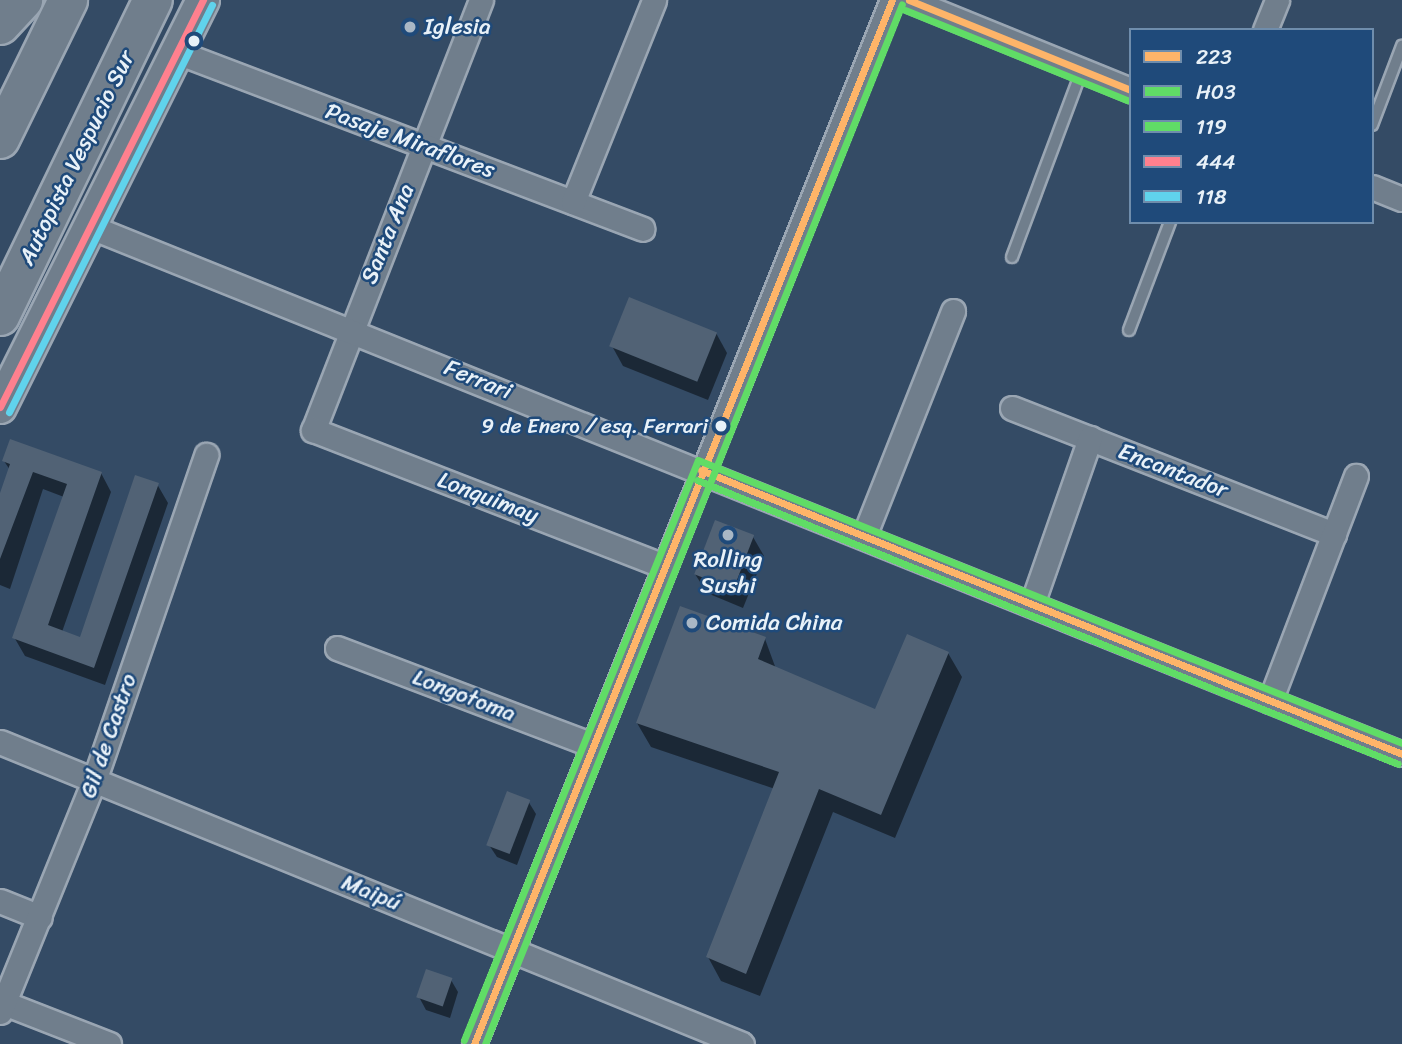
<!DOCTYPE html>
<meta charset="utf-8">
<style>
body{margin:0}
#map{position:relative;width:1402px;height:1044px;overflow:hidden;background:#344b65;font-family:Sriracha,sans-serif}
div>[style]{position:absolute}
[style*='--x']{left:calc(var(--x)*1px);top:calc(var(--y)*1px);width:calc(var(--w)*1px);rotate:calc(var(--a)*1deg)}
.shadow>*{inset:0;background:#0007}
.building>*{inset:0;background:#516275;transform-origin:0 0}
.roads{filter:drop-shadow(2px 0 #9aa6b3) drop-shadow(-2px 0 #9aa6b3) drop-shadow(0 2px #9aa6b3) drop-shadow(0 -2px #9aa6b3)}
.lane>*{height:10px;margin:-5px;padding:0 5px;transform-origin:5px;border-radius:5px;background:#707e8c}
.street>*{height:23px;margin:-11.5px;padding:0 11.5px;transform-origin:11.5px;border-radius:11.5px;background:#707e8c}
.secondary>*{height:32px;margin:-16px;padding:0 16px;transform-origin:16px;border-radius:16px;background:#707e8c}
.highway>*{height:38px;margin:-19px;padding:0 19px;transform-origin:19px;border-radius:19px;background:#707e8c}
.bus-1>*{height:7px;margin:-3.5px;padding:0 3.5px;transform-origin:3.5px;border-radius:3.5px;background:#feb469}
.bus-2>*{height:7px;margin:-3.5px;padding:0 3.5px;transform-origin:3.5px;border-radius:3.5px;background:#60dc66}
.bus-3>*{height:7px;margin:-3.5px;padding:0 3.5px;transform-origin:3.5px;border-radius:3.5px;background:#60dc66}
.bus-4>*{height:7px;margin:-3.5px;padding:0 3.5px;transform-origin:3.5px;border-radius:3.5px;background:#ff808e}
.bus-5>*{height:7px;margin:-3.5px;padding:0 3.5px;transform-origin:3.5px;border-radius:3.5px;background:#60d3ec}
.dots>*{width:19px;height:19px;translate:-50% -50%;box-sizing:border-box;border:4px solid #1f4a7a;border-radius:50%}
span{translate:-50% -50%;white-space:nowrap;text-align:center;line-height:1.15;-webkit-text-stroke:5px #1f4a7a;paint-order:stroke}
.bus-label{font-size:21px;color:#e8f1f8}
.right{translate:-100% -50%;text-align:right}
.poi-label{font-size:23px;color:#e8f1f8}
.left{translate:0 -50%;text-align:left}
.street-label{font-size:23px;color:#e8f1f8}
.legend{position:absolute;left:1129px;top:28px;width:245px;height:196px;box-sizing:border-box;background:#1f4a7a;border:2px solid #6f8dac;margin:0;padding:9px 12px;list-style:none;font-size:21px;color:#e8f1f8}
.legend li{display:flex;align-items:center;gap:14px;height:35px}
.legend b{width:35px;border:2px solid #6f8dac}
</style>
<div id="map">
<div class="shadow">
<div style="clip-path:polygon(716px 333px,727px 353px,708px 400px,623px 366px,612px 346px)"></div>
<div style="clip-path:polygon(4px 461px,101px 473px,111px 492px,62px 632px,81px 639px,157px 484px,168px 503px,105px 685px,25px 656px,14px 637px,64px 497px,43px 489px,10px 589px,0 585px,0 499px,10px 470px)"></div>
<div style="clip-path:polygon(753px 537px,764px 556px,743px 608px,707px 593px,695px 574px)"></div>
<div style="clip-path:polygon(765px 639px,776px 669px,876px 711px,948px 653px,962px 677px,895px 838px,833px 812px,760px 996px,721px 981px,708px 957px,775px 789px,651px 747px,637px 723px)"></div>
<div style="clip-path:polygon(528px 801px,536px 814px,517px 865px,497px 857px,489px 845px)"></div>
<div style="clip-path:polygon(451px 980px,458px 992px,450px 1018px,426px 1010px,419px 997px)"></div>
</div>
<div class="building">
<div style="left:629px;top:297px;width:95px;height:53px;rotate:22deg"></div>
<div style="clip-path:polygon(10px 439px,102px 472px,48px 625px,80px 637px,135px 475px,159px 483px,94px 668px,12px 638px,67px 484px,33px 472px,0 559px,0 493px,10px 464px,2px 461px)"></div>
<div style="left:715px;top:520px;width:42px;height:58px;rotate:21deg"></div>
<div style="clip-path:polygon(680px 606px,766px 637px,758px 659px,875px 709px,907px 634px,949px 652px,881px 815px,819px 789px,746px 974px,706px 957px,779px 772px,636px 723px)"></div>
<div style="left:507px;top:791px;width:25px;height:58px;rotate:21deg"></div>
<div style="left:426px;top:969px;width:28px;height:30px;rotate:19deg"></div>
</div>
<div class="roads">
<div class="lane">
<div style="--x:1372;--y:125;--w:85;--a:-69.2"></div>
<div style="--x:1012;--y:257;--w:200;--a:-69.5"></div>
<div style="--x:1129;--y:330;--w:116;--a:-69.2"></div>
</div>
<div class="street">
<div style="--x:481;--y:0;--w:462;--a:111.3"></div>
<div style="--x:313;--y:430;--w:375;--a:21.2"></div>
<div style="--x:909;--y:0;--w:240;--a:22.1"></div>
<div style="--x:1265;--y:30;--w:32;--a:-68"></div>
<div style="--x:177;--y:52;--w:498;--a:20.8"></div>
<div style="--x:1372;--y:187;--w:32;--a:22"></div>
<div style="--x:573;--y:202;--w:218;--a:-68.1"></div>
<div style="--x:91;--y:227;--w:1413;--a:21.9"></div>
<div style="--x:1012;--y:408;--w:346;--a:21.4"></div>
<div style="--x:864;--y:536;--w:242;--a:-68.4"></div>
<div style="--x:1032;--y:604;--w:176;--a:-70.7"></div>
<div style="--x:337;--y:648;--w:273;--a:20.8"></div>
<div style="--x:1270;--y:701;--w:241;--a:-69.1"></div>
<div style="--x:0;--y:742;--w:801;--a:22.15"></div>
<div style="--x:0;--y:901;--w:43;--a:21.8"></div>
<div style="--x:4;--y:1003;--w:113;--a:21.3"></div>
<div style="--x:0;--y:1012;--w:249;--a:-67.9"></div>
<div style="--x:94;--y:781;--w:345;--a:-71"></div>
<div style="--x:474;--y:1044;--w:1125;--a:-68.18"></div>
</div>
<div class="secondary">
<div style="--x:0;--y:407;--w:455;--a:-63.5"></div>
</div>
<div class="highway">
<div style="--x:0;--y:25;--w:34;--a:-47"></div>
<div style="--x:0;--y:139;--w:155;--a:-63.9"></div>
<div style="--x:0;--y:316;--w:351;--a:-64.2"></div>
</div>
</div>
<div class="bus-1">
<div style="--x:909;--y:0;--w:240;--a:22.1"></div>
<div style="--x:701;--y:470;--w:756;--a:22.05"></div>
<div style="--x:474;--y:1044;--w:1125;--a:-68.18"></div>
</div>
<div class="bus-2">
<div style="--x:905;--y:10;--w:240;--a:22.1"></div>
<div style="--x:697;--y:480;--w:756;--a:22.05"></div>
<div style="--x:485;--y:1044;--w:1120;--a:-68.15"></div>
</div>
<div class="bus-3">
<div style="--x:464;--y:1040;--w:625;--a:-68.03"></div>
<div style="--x:698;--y:460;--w:759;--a:21.9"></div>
</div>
<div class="bus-4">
<div style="--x:0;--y:407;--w:455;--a:-63.5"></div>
</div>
<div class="bus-5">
<div style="--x:9;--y:412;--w:455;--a:-63.5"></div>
</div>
<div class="dots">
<div style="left:410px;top:27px;background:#a9b7c5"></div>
<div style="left:194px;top:41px;background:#e8f1f8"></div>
<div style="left:721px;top:426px;background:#e8f1f8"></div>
<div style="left:728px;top:535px;background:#a9b7c5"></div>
<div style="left:692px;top:623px;background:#a9b7c5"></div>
</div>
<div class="bus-label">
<span class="right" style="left:708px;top:426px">9 de Enero / esq. Ferrari</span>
</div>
<div class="poi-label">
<span class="left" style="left:424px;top:27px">Iglesia</span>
<span style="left:728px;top:573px">Rolling<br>Sushi</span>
<span class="left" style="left:706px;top:623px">Comida China</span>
</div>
<div class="street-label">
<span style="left:410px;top:141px;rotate:20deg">Pasaje Miraflores</span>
<span style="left:77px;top:158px;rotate:-64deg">Autopista Vespucio Sur</span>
<span style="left:388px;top:234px;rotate:-68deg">Santa Ana</span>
<span style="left:478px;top:380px;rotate:22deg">Ferrari</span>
<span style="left:1173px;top:471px;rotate:21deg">Encantador</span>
<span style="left:488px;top:498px;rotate:21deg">Lonquimay</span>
<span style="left:464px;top:696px;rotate:21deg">Longotoma</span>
<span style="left:109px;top:736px;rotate:-71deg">Gil de Castro</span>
<span style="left:371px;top:893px;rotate:22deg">Maipú</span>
</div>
<ul class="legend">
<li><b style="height:9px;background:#feb469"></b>223</li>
<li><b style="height:9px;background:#60dc66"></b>H03</li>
<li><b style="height:9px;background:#60dc66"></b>119</li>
<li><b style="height:9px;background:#ff808e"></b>444</li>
<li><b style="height:9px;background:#60d3ec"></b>118</li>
</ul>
</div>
